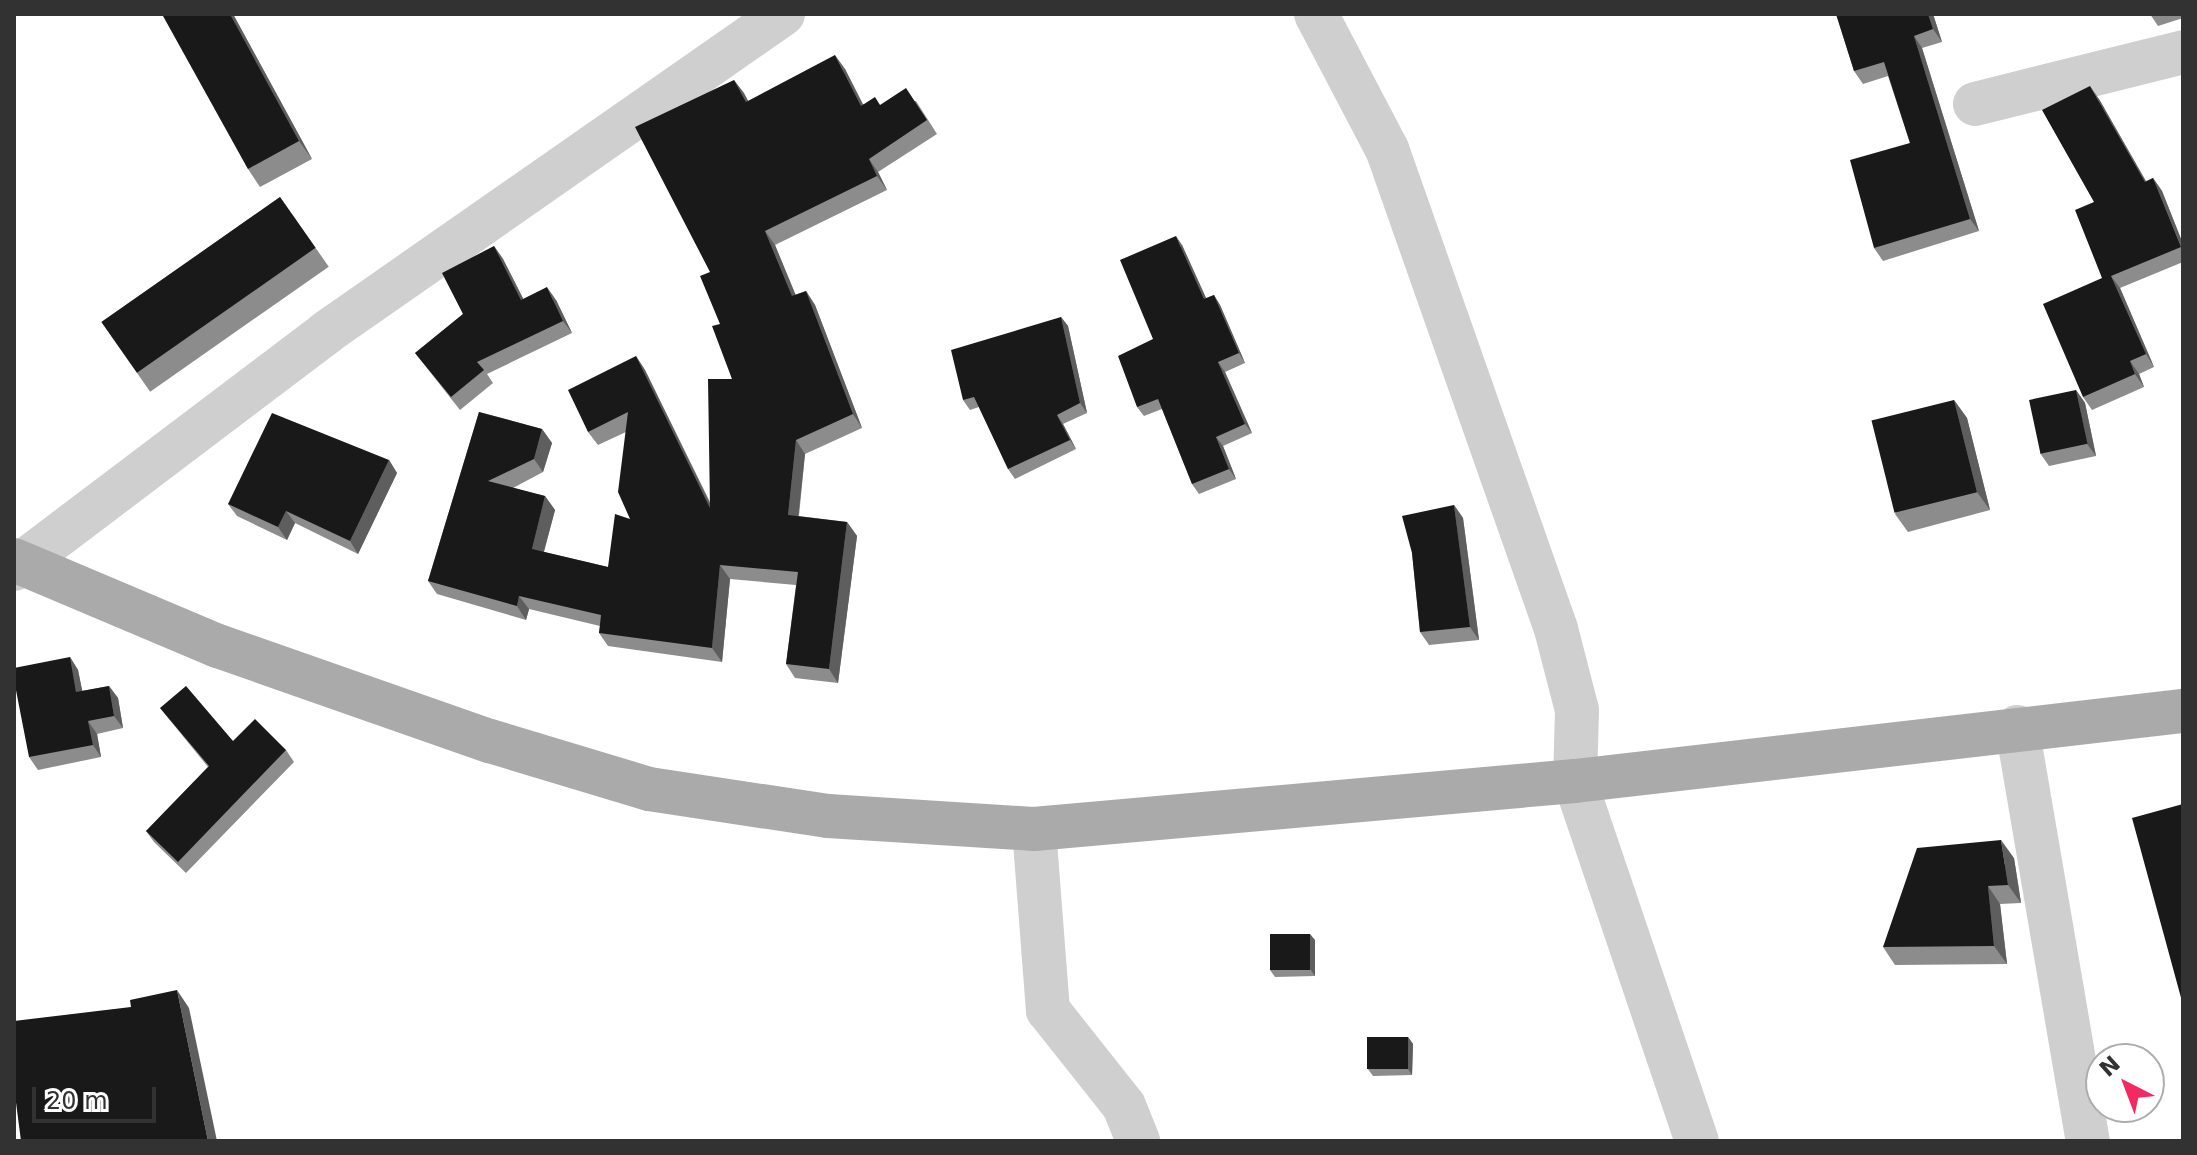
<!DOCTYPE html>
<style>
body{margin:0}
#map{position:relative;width:2197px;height:1155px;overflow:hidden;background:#fff;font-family:"DejaVu Sans",sans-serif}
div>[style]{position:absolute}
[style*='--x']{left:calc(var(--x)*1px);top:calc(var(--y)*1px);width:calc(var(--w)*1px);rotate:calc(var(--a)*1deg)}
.minor>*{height:44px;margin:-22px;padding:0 22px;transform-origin:22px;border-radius:22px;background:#cfcfcf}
.major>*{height:44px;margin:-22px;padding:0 22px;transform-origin:22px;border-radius:22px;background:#aaa}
.wall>*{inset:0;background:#8c8c8c;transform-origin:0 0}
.shaded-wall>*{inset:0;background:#5e5e5e}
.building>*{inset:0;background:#191919;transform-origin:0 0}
span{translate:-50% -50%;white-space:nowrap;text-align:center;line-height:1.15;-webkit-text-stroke:8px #fff;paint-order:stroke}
.frame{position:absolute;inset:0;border:16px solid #323232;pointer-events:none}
.north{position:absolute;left:2085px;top:1043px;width:80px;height:80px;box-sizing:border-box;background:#fff;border:2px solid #adadad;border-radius:50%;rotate:318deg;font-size:22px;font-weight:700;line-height:32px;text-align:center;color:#323232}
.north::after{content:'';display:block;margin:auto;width:28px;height:36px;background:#f42961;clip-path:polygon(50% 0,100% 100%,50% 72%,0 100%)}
.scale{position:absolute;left:32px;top:1087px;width:124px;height:36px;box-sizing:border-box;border:4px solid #323232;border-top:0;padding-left:10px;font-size:24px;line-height:28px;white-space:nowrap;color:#323232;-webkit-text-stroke:6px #fff;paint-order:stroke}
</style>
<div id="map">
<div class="minor">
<div style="--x:1316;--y:14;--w:153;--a:62.3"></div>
<div style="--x:1387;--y:149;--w:509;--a:70.6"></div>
<div style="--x:1556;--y:629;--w:84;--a:75.5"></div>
<div style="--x:1577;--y:710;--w:71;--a:91.6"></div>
<div style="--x:1575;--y:781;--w:380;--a:71.3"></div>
<div style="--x:1975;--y:104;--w:214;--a:-14"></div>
<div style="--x:14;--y:569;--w:393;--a:-37.1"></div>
<div style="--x:327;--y:332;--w:556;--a:-34.89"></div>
<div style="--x:2017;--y:727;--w:420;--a:80.3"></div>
<div style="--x:1034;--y:829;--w:182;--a:85.6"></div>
<div style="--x:1048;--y:1010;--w:122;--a:51.6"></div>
<div style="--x:1124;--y:1106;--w:38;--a:68"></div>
</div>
<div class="major">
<div style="--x:14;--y:560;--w:221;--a:22.9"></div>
<div style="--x:218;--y:646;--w:288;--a:19.3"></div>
<div style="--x:490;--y:741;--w:166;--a:16.8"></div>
<div style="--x:649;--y:789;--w:181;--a:8.6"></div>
<div style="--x:828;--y:816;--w:206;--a:3.6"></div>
<div style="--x:1034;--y:829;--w:543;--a:-5.07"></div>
<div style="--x:1575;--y:781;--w:612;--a:-6.57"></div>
</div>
<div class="wall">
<div style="clip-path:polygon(162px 14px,233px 14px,312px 159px,260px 187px,248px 169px)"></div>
<div style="clip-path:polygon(1836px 14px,1933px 14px,1942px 42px,1922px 48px,1979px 231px,1883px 261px,1874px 248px,1910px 143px,1888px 76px,1863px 84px,1854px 71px)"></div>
<div style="clip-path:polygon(2150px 14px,2183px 14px,2183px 18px,2158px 26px)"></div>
<div style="clip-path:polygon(845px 69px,863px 104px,880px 105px,916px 101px,937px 134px,878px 172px,887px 190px,775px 245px,795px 295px,806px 291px,815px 305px,862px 428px,805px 454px,799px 516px,847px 522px,857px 536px,838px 683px,795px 678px,786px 664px,796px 585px,730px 579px,722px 662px,608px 646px,599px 633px,600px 626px,529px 609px,526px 620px,437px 594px,428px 581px,479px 412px,542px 429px,552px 443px,543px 472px,513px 488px,545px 496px,555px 510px,544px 552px,608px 567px,630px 519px,626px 432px,598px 445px,588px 432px,636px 356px,645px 370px,710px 502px,732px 379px,720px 324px,734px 80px,748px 101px)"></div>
<div style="clip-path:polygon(2099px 99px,2146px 181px,2153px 178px,2162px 191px,2183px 244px,2183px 262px,2120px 288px,2154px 367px,2139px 374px,2144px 387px,2092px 410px,2083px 397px,2102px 278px,2094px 202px)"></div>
<div style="left:280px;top:197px;width:85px;height:218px;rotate:55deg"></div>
<div style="clip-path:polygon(1182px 245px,1206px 298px,1214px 295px,1220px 305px,1245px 363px,1225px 372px,1252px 433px,1223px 446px,1236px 479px,1199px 494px,1192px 484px,1162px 409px,1144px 416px,1137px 407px,1153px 339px)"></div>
<div style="clip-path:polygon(494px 246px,503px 259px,523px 299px,556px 300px,572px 333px,487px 374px,493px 383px,460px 410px,415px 353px,463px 314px)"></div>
<div style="clip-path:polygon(1061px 317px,1068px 326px,1087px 413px,1063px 424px,1076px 449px,1015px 479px,1008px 469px,979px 407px,970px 410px,963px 400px)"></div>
<div style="clip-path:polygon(2076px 390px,2085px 403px,2096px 456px,2049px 466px,2040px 453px)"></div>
<div style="clip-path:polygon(1954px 400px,1967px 418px,1990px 510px,1908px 532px,1895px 514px)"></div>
<div style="clip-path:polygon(389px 460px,397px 473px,358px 554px,295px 523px,287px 540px,237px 516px,228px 504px)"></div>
<div style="clip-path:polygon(1454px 505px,1463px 518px,1479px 640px,1429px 645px,1420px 632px,1412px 553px)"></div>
<div style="clip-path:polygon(70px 657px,78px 670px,82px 691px,109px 686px,118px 698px,123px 728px,97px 734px,101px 757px,38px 770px,29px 757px)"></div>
<div style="clip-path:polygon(160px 708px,233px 741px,286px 750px,294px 762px,186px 873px,154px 842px,146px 831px,208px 767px)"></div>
<div style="clip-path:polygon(2014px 858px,2021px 903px,2000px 904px,2007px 964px,1895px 965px,1883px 947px)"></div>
<div style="clip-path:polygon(1315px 940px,1315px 976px,1275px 977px,1270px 970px)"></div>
<div style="clip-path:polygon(1408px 1037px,1413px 1044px,1412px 1075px,1373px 1076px,1368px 1069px)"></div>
</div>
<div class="shaded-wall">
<div style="clip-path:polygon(230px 14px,233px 14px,312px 159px,299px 141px)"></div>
<div style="clip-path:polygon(1928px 14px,1933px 14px,1942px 42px,1933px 29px)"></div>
<div style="clip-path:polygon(1914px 36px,1922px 48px,1979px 231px,1970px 219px)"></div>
<div style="clip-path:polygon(835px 55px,845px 69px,870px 119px,861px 106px)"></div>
<div style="clip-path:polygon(734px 80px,744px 93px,756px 116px,746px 102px)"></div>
<div style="clip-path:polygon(2090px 86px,2099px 99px,2153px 194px,2145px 182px)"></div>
<div style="clip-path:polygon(869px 159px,878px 172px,887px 190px,877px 176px)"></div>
<div style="clip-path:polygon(2153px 178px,2162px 191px,2183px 244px,2183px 251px)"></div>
<div style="clip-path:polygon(765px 231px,775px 245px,802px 310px,792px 296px)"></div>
<div style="clip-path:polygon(1176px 236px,1182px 245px,1211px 309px,1204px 299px)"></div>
<div style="clip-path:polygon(494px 246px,503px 259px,530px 312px,521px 300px)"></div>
<div style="clip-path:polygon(2111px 276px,2120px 288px,2154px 367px,2146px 354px)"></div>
<div style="clip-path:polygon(547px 287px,556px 300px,572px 333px,563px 321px)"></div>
<div style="clip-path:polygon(806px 291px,815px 305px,862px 428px,853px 414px)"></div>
<div style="clip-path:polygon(1214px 295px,1220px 305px,1245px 363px,1239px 353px)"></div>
<div style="clip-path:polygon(1061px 317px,1068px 326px,1087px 413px,1080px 403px)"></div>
<div style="clip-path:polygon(636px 356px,645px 370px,719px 522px,710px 508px)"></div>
<div style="clip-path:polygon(2130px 361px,2139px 374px,2144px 387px,2135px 374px)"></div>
<div style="clip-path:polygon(1218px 362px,1225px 372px,1252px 433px,1245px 424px)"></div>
<div style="clip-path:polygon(2076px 390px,2085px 403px,2096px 456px,2087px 444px)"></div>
<div style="clip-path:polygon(1954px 400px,1967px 418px,1990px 510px,1977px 492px)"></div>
<div style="clip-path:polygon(1057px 415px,1063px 424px,1076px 449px,1070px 440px)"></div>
<div style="clip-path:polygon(542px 429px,552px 443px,543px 472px,534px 459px)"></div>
<div style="clip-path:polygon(1216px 437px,1223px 446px,1236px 479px,1229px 469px)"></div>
<div style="clip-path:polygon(796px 440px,805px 454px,797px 528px,788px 515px)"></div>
<div style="clip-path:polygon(389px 460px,397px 473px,358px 554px,350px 541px)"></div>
<div style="clip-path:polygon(545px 496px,555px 510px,541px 562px,532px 549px)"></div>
<div style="clip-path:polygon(1454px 505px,1463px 518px,1479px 640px,1470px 627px)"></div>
<div style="clip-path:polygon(286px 511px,295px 523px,287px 540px,278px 527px)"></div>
<div style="clip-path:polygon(847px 522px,857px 536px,838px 683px,829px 669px)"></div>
<div style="clip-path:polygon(720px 565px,730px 579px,722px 662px,712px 648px)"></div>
<div style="clip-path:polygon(519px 596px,529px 609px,526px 620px,517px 606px)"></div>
<div style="clip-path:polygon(70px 657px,78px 670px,85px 704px,76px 692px)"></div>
<div style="clip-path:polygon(109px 686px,118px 698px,123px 728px,114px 716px)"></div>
<div style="clip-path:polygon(88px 721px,97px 734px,101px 757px,93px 745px)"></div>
<div style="clip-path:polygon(2001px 840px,2014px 858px,2021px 903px,2008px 885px)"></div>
<div style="clip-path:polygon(1988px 886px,2000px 904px,2007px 964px,1994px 946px)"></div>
<div style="clip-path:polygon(1310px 934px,1315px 940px,1315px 976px,1310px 969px)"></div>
<div style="clip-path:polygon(177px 990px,189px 1008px,217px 1141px,208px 1141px)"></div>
<div style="clip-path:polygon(1408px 1037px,1413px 1044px,1412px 1075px,1408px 1069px)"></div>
</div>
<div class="building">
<div style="clip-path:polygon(162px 14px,230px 14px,299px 141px,248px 169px)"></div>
<div style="clip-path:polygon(1836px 14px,1928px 14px,1933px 29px,1914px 36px,1970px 219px,1874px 248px,1850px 160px,1910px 143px,1884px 62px,1854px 71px)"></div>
<div style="clip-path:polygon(835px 55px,861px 106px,875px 97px,880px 105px,906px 88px,927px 120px,869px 159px,877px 176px,765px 231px,792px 296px,806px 291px,853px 414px,796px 440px,788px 515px,847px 522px,829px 669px,786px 664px,798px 572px,720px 565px,712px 648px,599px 633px,601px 615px,519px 596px,517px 606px,428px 581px,479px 412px,542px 429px,534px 459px,488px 481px,545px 496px,532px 549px,608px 567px,615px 514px,630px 519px,618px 492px,628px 412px,588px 432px,568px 390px,636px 356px,710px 508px,708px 379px,732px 379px,712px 326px,720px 324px,700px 276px,710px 272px,635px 127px,734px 80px,746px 102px)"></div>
<div style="clip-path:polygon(2090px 86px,2145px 182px,2153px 178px,2181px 247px,2111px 276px,2146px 354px,2130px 361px,2135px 374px,2083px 397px,2043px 304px,2102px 278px,2075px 210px,2094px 202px,2042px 110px)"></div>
<div style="left:280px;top:197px;width:62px;height:218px;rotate:55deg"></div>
<div style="clip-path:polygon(1176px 236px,1204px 299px,1214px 295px,1239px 353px,1218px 362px,1245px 424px,1216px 437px,1229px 469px,1192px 484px,1158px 399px,1137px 407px,1118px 356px,1153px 339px,1120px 260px)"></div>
<div style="clip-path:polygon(494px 246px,521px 300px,547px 287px,563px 321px,477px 362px,484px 370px,451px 397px,415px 353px,463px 314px,442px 273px)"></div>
<div style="clip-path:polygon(1061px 317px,1080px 403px,1057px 415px,1070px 440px,1008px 469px,974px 397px,963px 400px,951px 350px)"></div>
<div style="left:2076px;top:390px;width:55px;height:48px;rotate:78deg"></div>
<div style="left:1954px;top:400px;width:95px;height:85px;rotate:76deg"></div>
<div style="clip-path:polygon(272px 413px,389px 460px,350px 541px,286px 511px,278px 527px,228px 504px)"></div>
<div style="clip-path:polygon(1454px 505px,1470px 627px,1420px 632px,1412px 553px,1402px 516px)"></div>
<div style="clip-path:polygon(70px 657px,76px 692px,109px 686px,114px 716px,88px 721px,93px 745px,29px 757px,14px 680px,14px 668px)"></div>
<div style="clip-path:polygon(186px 686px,233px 741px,255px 719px,286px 750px,178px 862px,146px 831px,209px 766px,160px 708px)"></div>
<div style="clip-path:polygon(2183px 804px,2183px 1005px,2132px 818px)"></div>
<div style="clip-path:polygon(2001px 840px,2008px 885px,1988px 886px,1994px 946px,1883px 947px,1917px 848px)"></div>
<div style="left:1270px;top:934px;width:40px;height:36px"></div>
<div style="clip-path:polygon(177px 990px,208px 1141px,21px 1141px,14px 1087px,14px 1021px,131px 1007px,130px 1000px)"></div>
<div style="left:1408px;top:1037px;width:32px;height:41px;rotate:90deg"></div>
</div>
<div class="frame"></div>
<div class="north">N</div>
<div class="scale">20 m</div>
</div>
